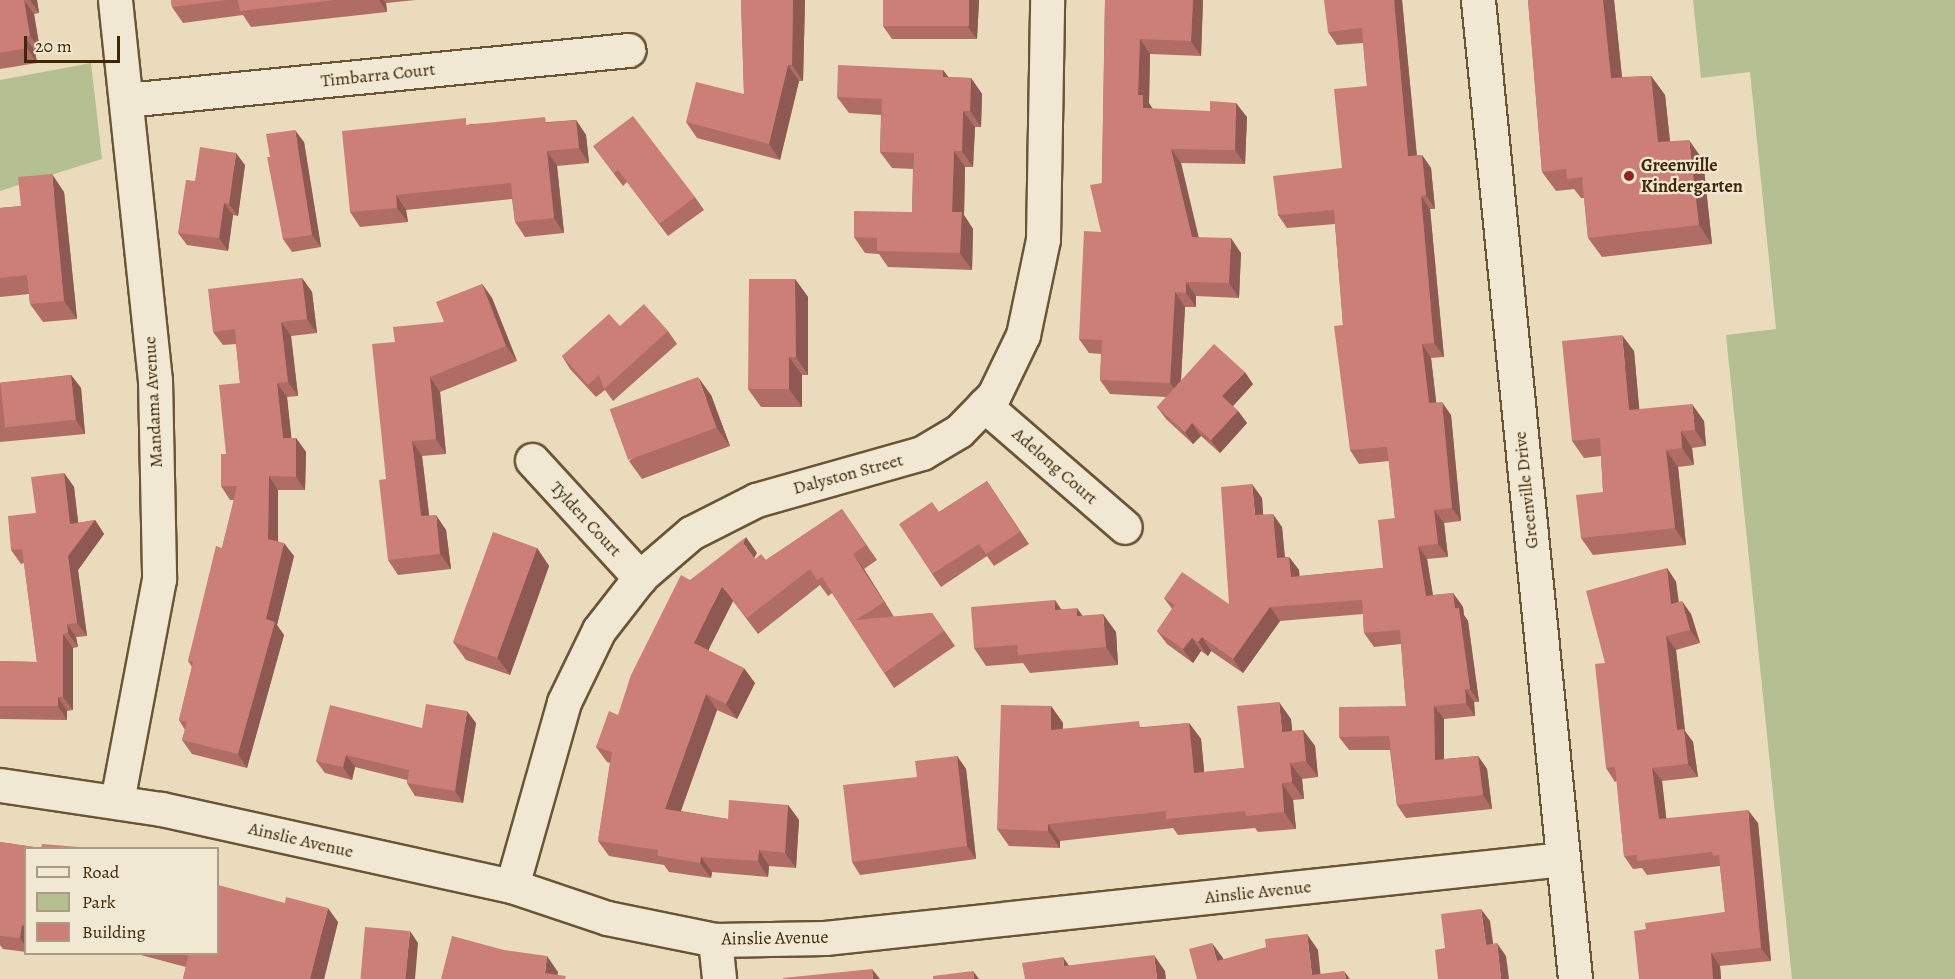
<!DOCTYPE html>
<style>
body{margin:0}
#map{position:relative;width:1955px;height:979px;overflow:hidden;background:#eadbbc;font-family:Alegreya,serif}
div>[style]{position:absolute}
[style*='--x']{left:calc(var(--x)*1px);top:calc(var(--y)*1px);width:calc(var(--w)*1px);rotate:calc(var(--a)*1deg)}
.green>*{inset:0;background:#b5c092}
.roads{filter:drop-shadow(2px 0 #6a5534) drop-shadow(-2px 0 #6a5534) drop-shadow(0 2px #6a5534) drop-shadow(0 -2px #6a5534)}
.minor>*{height:33px;margin:-16.5px;padding:0 16.5px;transform-origin:16.5px;border-radius:16.5px;background:#f1e8d3}
.wall>*{inset:0;background:#af6d65}
.shaded-wall>*{inset:0;background:#8e5953}
.building>*{inset:0;background:#cb7f76;transform-origin:0 0}
.dots>*{width:16px;height:16px;translate:-50% -50%;box-sizing:border-box;border:3px solid #f1e8d3;border-radius:50%}
span{translate:-50% -50%;white-space:nowrap;text-align:center;line-height:1.15;-webkit-text-stroke:4.5px #f1e8d3;paint-order:stroke}
.street-label{font-size:18px;color:#402806}
.poi-label{font-size:18px;color:#402806;font-weight:700}
.left{translate:0 -50%;text-align:left}
.legend{position:absolute;left:24px;top:847px;width:195px;height:108px;box-sizing:border-box;background:#f1e8d3;border:2px solid #aa9b81;margin:0;padding:8px 10px;list-style:none;font-size:18px;color:#402806}
.legend li{display:flex;align-items:center;gap:12px;height:30px}
.legend b{width:30px;border:2px solid #aa9b81}
.scale{position:absolute;left:24px;top:36px;width:96px;height:27px;box-sizing:border-box;border:3px solid #402806;border-top:0;padding-left:8px;font-size:18px;line-height:21px;white-space:nowrap;color:#402806;-webkit-text-stroke:4px #f1e8d3;paint-order:stroke}
</style>
<div id="map">
<div class="green">
<div style="clip-path:polygon(1693px 0,1955px 0,1955px 979px,1792px 979px,1726px 335px,1776px 329px,1750px 72px,1701px 78px)"></div>
<div style="clip-path:polygon(91px 63px,102px 159px,0 191px,0 80px)"></div>
</div>
<div class="roads">
<div class="minor">
<div style="--x:115;--y:0;--w:382;--a:84"></div>
<div style="--x:155;--y:380;--w:199;--a:88.8"></div>
<div style="--x:159;--y:579;--w:227;--a:100.7"></div>
<div style="--x:1478;--y:0;--w:984;--a:84.34"></div>
<div style="--x:126;--y:100;--w:505;--a:-5.68"></div>
<div style="--x:984;--y:405;--w:186;--a:40.9"></div>
<div style="--x:532;--y:460;--w:160;--a:47.5"></div>
<div style="--x:0;--y:785;--w:163;--a:8.5"></div>
<div style="--x:161;--y:809;--w:359;--a:12.4"></div>
<div style="--x:512;--y:886;--w:100;--a:18.6"></div>
<div style="--x:607;--y:918;--w:110;--a:11.5"></div>
<div style="--x:715;--y:940;--w:110;--a:-1"></div>
<div style="--x:825;--y:938;--w:742;--a:-6.11"></div>
<div style="--x:512;--y:886;--w:191;--a:-74.2"></div>
<div style="--x:564;--y:702;--w:80;--a:-64.1"></div>
<div style="--x:599;--y:630;--w:68;--a:-52.1"></div>
<div style="--x:641;--y:576;--w:66;--a:-40.7"></div>
<div style="--x:691;--y:533;--w:73;--a:-26.9"></div>
<div style="--x:756;--y:500;--w:173;--a:-15.8"></div>
<div style="--x:922;--y:453;--w:43;--a:-30.7"></div>
<div style="--x:959;--y:431;--w:50;--a:-45.8"></div>
<div style="--x:994;--y:395;--w:67;--a:-64.2"></div>
<div style="--x:1023;--y:335;--w:98;--a:-78.2"></div>
<div style="--x:1043;--y:239;--w:239;--a:-89"></div>
<div style="--x:715;--y:940;--w:39;--a:84"></div>
</div>
</div>
<div class="wall">
<div style="clip-path:polygon(0 0,37px 0,39px 13px,34px 14px,40px 50px,35px 51px,37px 63px,0 69px)"></div>
<div style="clip-path:polygon(171px 0,416px 0,386px 3px,387px 12px,251px 27px,243px 15px,183px 23px,172px 7px)"></div>
<div style="clip-path:polygon(741px 0,805px 0,803px 81px,799px 81px,780px 160px,697px 138px,686px 122px,744px 94px)"></div>
<div style="clip-path:polygon(883px 0,979px 0,977px 39px,892px 39px,883px 26px)"></div>
<div style="clip-path:polygon(1105px 0,1203px 0,1201px 56px,1150px 54px,1149px 103px,1152px 109px,1247px 117px,1245px 164px,1181px 163px,1198px 237px,1241px 253px,1239px 298px,1196px 296px,1196px 307px,1185px 307px,1181px 380px,1253px 384px,1233px 406px,1238px 411px,1247px 423px,1220px 453px,1201px 436px,1193px 444px,1166px 419px,1157px 407px,1166px 397px,1110px 394px,1100px 380px,1101px 354px,1089px 353px,1079px 339px,1101px 232px)"></div>
<div style="clip-path:polygon(1402px 0,1417px 155px,1422px 155px,1431px 168px,1435px 209px,1430px 209px,1444px 357px,1431px 358px,1436px 402px,1451px 415px,1461px 521px,1444px 523px,1448px 557px,1427px 559px,1433px 595px,1453px 593px,1463px 607px,1464px 615px,1468px 621px,1479px 702px,1474px 702px,1475px 716px,1444px 719px,1444px 759px,1478px 756px,1487px 769px,1492px 809px,1406px 818px,1397px 805px,1390px 750px,1349px 750px,1339px 737px,1406px 706px,1401px 644px,1374px 647px,1364px 633px,1363px 614px,1280px 621px,1243px 673px,1211px 651px,1208px 656px,1201px 651px,1193px 663px,1167px 644px,1157px 631px,1172px 609px,1164px 598px,1229px 604px,1262px 498px,1263px 514px,1282px 527px,1285px 557px,1289px 557px,1299px 570px,1299px 576px,1383px 568px,1395px 518px,1389px 461px,1359px 464px,1350px 450px,1343px 325px,1335px 224px,1287px 228px,1278px 215px,1342px 168px,1367px 86px,1363px 43px,1337px 45px,1328px 32px)"></div>
<div style="clip-path:polygon(1528px 0,1614px 0,1622px 77px,1651px 76px,1665px 95px,1670px 141px,1703px 160px,1712px 244px,1602px 257px,1588px 238px,1584px 198px,1581px 198px,1574px 189px,1556px 191px,1542px 172px)"></div>
<div style="clip-path:polygon(943px 70px,948px 77px,971px 78px,982px 94px,981px 127px,975px 127px,973px 167px,965px 167px,964px 215px,973px 229px,972px 270px,888px 267px,879px 254px,865px 253px,854px 237px,912px 212px,913px 169px,892px 168px,880px 152px,881px 115px,849px 113px,837px 97px)"></div>
<div style="clip-path:polygon(576px 120px,586px 135px,589px 163px,557px 166px,564px 233px,525px 237px,515px 222px,512px 199px,406px 210px,408px 222px,360px 227px,350px 212px,470px 124px,548px 122px)"></div>
<div style="clip-path:polygon(304px 142px,321px 247px,292px 252px,283px 239px,270px 157px)"></div>
<div style="clip-path:polygon(593px 146px,695px 197px,704px 210px,668px 236px,627px 182px,623px 186px)"></div>
<div style="clip-path:polygon(245px 165px,238px 216px,233px 215px,228px 251px,187px 245px,178px 233px,195px 181px)"></div>
<div style="clip-path:polygon(64px 192px,77px 319px,43px 322px,30px 304px,29px 294px,0 297px,0 208px,21px 206px)"></div>
<div style="clip-path:polygon(302px 278px,312px 292px,317px 333px,291px 336px,298px 396px,287px 397px,291px 438px,296px 438px,306px 452px,305px 490px,278px 490px,278px 541px,294px 556px,277px 625px,284px 635px,247px 768px,192px 754px,182px 740px,185px 730px,179px 720px,192px 667px,188px 661px,222px 548px,234px 500px,230px 500px,221px 486px,240px 383px,236px 344px,223px 345px,213px 332px)"></div>
<div style="clip-path:polygon(795px 279px,808px 297px,808px 375px,802px 375px,802px 407px,761px 407px,748px 389px)"></div>
<div style="clip-path:polygon(482px 284px,492px 298px,517px 361px,440px 392px,446px 454px,422px 456px,429px 515px,446px 530px,451px 569px,398px 575px,388px 560px,386px 479px,395px 342px,444px 322px)"></div>
<div style="clip-path:polygon(620px 326px,668px 331px,677px 344px,613px 401px,605px 390px,596px 397px,570px 369px,562px 356px)"></div>
<div style="clip-path:polygon(1634px 351px,1639px 409px,1704px 421px,1706px 446px,1692px 448px,1694px 465px,1678px 467px,1686px 545px,1593px 555px,1581px 538px,1603px 492px,1601px 456px,1584px 458px,1572px 441px)"></div>
<div style="clip-path:polygon(71px 375px,81px 388px,85px 434px,0 442px,0 383px)"></div>
<div style="clip-path:polygon(711px 395px,730px 446px,642px 479px,629px 461px)"></div>
<div style="clip-path:polygon(64px 473px,74px 487px,78px 523px,95px 520px,104px 534px,78px 570px,87px 636px,76px 637px,78px 647px,73px 648px,73px 710px,67px 711px,67px 720px,0 719px,0 661px,37px 662px,24px 563px,21px 564px,11px 550px,36px 513px)"></div>
<div style="clip-path:polygon(987px 481px,1029px 544px,994px 566px,987px 556px,941px 587px,932px 574px,939px 512px)"></div>
<div style="clip-path:polygon(842px 509px,877px 560px,864px 569px,894px 617px,932px 613px,955px 646px,894px 688px,832px 593px,828px 596px,820px 585px,758px 634px,733px 601px,708px 650px,755px 683px,737px 719px,717px 710px,681px 811px,728px 819px,788px 805px,799px 820px,796px 868px,769px 866px,768px 877px,712px 872px,711px 878px,669px 872px,664px 865px,609px 856px,598px 841px,610px 763px,607px 762px,596px 747px,618px 715px,757px 553px,754px 558px,755px 559px,766px 560px)"></div>
<div style="clip-path:polygon(537px 548px,549px 566px,510px 675px,466px 660px,453px 642px)"></div>
<div style="clip-path:polygon(1667px 568px,1676px 582px,1679px 602px,1691px 614px,1700px 643px,1676px 650px,1685px 731px,1693px 742px,1698px 777px,1662px 781px,1666px 818px,1758px 823px,1771px 961px,1720px 966px,1721px 979px,1639px 979px,1646px 929px,1725px 912px,1720px 867px,1720px 866px,1647px 875px,1642px 868px,1633px 869px,1624px 856px,1617px 781px,1615px 782px,1606px 768px,1605px 663px)"></div>
<div style="clip-path:polygon(1061px 609px,1082px 616px,1116px 632px,1118px 665px,1030px 673px,1023px 663px,986px 666px,974px 648px)"></div>
<div style="clip-path:polygon(1051px 706px,1063px 723px,1063px 729px,1144px 727px,1189px 723px,1201px 739px,1204px 772px,1244px 768px,1291px 719px,1292px 731px,1303px 730px,1315px 746px,1318px 777px,1302px 779px,1304px 799px,1293px 800px,1296px 829px,1258px 832px,1255px 828px,1178px 835px,1173px 828px,1060px 841px,1060px 848px,1009px 846px,997px 829px)"></div>
<div style="clip-path:polygon(476px 723px,463px 803px,415px 796px,407px 783px,407px 780px,355px 767px,352px 780px,325px 773px,316px 761px,422px 728px)"></div>
<div style="clip-path:polygon(957px 756px,966px 769px,976px 859px,860px 875px,852px 862px,917px 777px)"></div>
<div style="clip-path:polygon(0 842px,41px 848px,79px 847px,80px 849px,26px 849px,26px 952px,3px 949px,0 945px)"></div>
<div style="clip-path:polygon(338px 922px,324px 979px,183px 979px,186px 967px,137px 954px,218px 954px)"></div>
</div>
<div class="shaded-wall">
<div style="clip-path:polygon(24px 0,34px 14px,40px 50px,30px 36px)"></div>
<div style="clip-path:polygon(30px 0,37px 0,39px 13px)"></div>
<div style="clip-path:polygon(379px 0,383px 0,386px 3px,387px 12px)"></div>
<div style="clip-path:polygon(793px 0,805px 0,803px 81px,792px 65px)"></div>
<div style="clip-path:polygon(969px 0,979px 0,977px 39px,968px 27px)"></div>
<div style="clip-path:polygon(1193px 0,1203px 0,1201px 56px,1191px 41px)"></div>
<div style="clip-path:polygon(1394px 0,1402px 0,1418px 170px,1408px 156px)"></div>
<div style="clip-path:polygon(1603px 0,1614px 0,1624px 97px,1611px 78px)"></div>
<div style="clip-path:polygon(25px 37px,35px 51px,37px 63px,27px 48px)"></div>
<div style="clip-path:polygon(1140px 39px,1150px 54px,1149px 103px,1153px 109px,1143px 108px,1138px 95px)"></div>
<div style="clip-path:polygon(788px 65px,799px 81px,780px 160px,769px 144px)"></div>
<div style="clip-path:polygon(943px 70px,955px 86px,943px 77px)"></div>
<div style="clip-path:polygon(1651px 76px,1665px 95px,1672px 161px,1658px 142px)"></div>
<div style="clip-path:polygon(971px 78px,982px 94px,981px 127px,970px 111px)"></div>
<div style="clip-path:polygon(1236px 103px,1247px 117px,1245px 164px,1235px 150px)"></div>
<div style="clip-path:polygon(963px 111px,975px 127px,973px 167px,962px 151px)"></div>
<div style="clip-path:polygon(576px 120px,586px 135px,589px 163px,579px 148px)"></div>
<div style="clip-path:polygon(295px 130px,304px 142px,321px 247px,312px 235px)"></div>
<div style="clip-path:polygon(1689px 140px,1703px 160px,1712px 244px,1699px 225px)"></div>
<div style="clip-path:polygon(1171px 149px,1181px 163px,1202px 251px,1192px 237px)"></div>
<div style="clip-path:polygon(547px 151px,557px 166px,564px 233px,554px 218px)"></div>
<div style="clip-path:polygon(954px 151px,965px 167px,964px 215px,973px 229px,972px 270px,960px 253px,952px 212px)"></div>
<div style="clip-path:polygon(236px 153px,245px 165px,238px 216px,229px 204px)"></div>
<div style="clip-path:polygon(1422px 155px,1431px 168px,1435px 209px,1426px 195px)"></div>
<div style="clip-path:polygon(52px 174px,64px 192px,77px 319px,64px 301px)"></div>
<div style="clip-path:polygon(396px 195px,406px 210px,408px 222px,397px 208px)"></div>
<div style="clip-path:polygon(1421px 196px,1430px 209px,1444px 357px,1434px 343px)"></div>
<div style="clip-path:polygon(224px 203px,233px 215px,228px 251px,219px 238px)"></div>
<div style="clip-path:polygon(1231px 238px,1241px 253px,1239px 298px,1229px 283px)"></div>
<div style="clip-path:polygon(302px 278px,312px 292px,317px 333px,307px 319px)"></div>
<div style="clip-path:polygon(795px 279px,808px 297px,808px 375px,796px 357px)"></div>
<div style="clip-path:polygon(1186px 282px,1196px 296px,1196px 307px,1186px 293px)"></div>
<div style="clip-path:polygon(482px 284px,492px 298px,517px 361px,506px 346px)"></div>
<div style="clip-path:polygon(1175px 292px,1185px 307px,1180px 397px,1170px 383px)"></div>
<div style="clip-path:polygon(281px 322px,291px 336px,298px 396px,288px 382px)"></div>
<div style="clip-path:polygon(1622px 335px,1634px 351px,1641px 427px,1629px 410px)"></div>
<div style="clip-path:polygon(1422px 344px,1431px 358px,1438px 417px,1429px 403px)"></div>
<div style="clip-path:polygon(789px 357px,802px 375px,802px 407px,789px 389px)"></div>
<div style="clip-path:polygon(1245px 372px,1253px 384px,1231px 408px,1222px 396px)"></div>
<div style="clip-path:polygon(71px 375px,81px 388px,85px 434px,76px 420px)"></div>
<div style="clip-path:polygon(430px 377px,440px 392px,446px 454px,436px 439px)"></div>
<div style="clip-path:polygon(698px 377px,711px 395px,730px 446px,717px 428px)"></div>
<div style="clip-path:polygon(277px 383px,287px 397px,293px 452px,283px 438px)"></div>
<div style="clip-path:polygon(1442px 402px,1451px 415px,1461px 521px,1452px 508px)"></div>
<div style="clip-path:polygon(1692px 404px,1704px 421px,1706px 446px,1695px 430px)"></div>
<div style="clip-path:polygon(1238px 411px,1247px 423px,1220px 453px,1211px 440px)"></div>
<div style="clip-path:polygon(1192px 423px,1201px 436px,1193px 444px,1185px 432px)"></div>
<div style="clip-path:polygon(1681px 431px,1692px 448px,1694px 465px,1682px 448px)"></div>
<div style="clip-path:polygon(296px 438px,306px 452px,305px 490px,296px 477px)"></div>
<div style="clip-path:polygon(412px 441px,422px 456px,431px 531px,421px 516px)"></div>
<div style="clip-path:polygon(1666px 450px,1678px 467px,1686px 545px,1675px 528px)"></div>
<div style="clip-path:polygon(64px 473px,74px 487px,80px 537px,70px 524px)"></div>
<div style="clip-path:polygon(269px 476px,278px 490px,278px 553px,268px 539px)"></div>
<div style="clip-path:polygon(1252px 484px,1262px 498px,1264px 529px,1255px 515px)"></div>
<div style="clip-path:polygon(1434px 510px,1444px 523px,1448px 557px,1438px 544px)"></div>
<div style="clip-path:polygon(1273px 514px,1282px 527px,1286px 571px,1277px 558px)"></div>
<div style="clip-path:polygon(436px 515px,446px 530px,451px 569px,440px 554px)"></div>
<div style="clip-path:polygon(95px 520px,104px 534px,78px 570px,87px 636px,77px 623px,68px 556px)"></div>
<div style="clip-path:polygon(746px 537px,757px 553px,754px 558px,743px 543px)"></div>
<div style="clip-path:polygon(284px 543px,294px 556px,277px 625px,284px 635px,247px 768px,238px 754px,266px 619px)"></div>
<div style="clip-path:polygon(1418px 546px,1427px 559px,1435px 609px,1426px 596px)"></div>
<div style="clip-path:polygon(537px 548px,549px 566px,510px 675px,497px 657px)"></div>
<div style="clip-path:polygon(853px 554px,864px 569px,894px 617px,884px 602px)"></div>
<div style="clip-path:polygon(1289px 557px,1299px 570px,1301px 591px,1291px 577px)"></div>
<div style="clip-path:polygon(1667px 568px,1676px 582px,1680px 617px,1671px 604px)"></div>
<div style="clip-path:polygon(722px 586px,733px 601px,704px 659px,694px 643px)"></div>
<div style="clip-path:polygon(1453px 593px,1463px 607px,1464px 615px,1468px 621px,1479px 702px,1470px 689px,1455px 608px)"></div>
<div style="clip-path:polygon(1055px 600px,1067px 618px,1055px 610px)"></div>
<div style="clip-path:polygon(1682px 601px,1691px 614px,1700px 643px,1690px 630px)"></div>
<div style="clip-path:polygon(1270px 607px,1280px 621px,1243px 673px,1233px 659px)"></div>
<div style="clip-path:polygon(1077px 608px,1090px 626px,1077px 616px)"></div>
<div style="clip-path:polygon(1103px 614px,1116px 632px,1118px 665px,1106px 647px)"></div>
<div style="clip-path:polygon(67px 624px,76px 637px,78px 647px,68px 633px)"></div>
<div style="clip-path:polygon(63px 634px,73px 648px,73px 710px,63px 697px)"></div>
<div style="clip-path:polygon(1666px 636px,1676px 650px,1685px 731px,1693px 742px,1698px 777px,1688px 764px,1677px 730px)"></div>
<div style="clip-path:polygon(1202px 637px,1211px 651px,1208px 656px,1198px 642px)"></div>
<div style="clip-path:polygon(1192px 638px,1201px 651px,1193px 663px,1183px 649px)"></div>
<div style="clip-path:polygon(744px 668px,755px 683px,737px 719px,726px 704px)"></div>
<div style="clip-path:polygon(1465px 689px,1474px 702px,1475px 716px,1466px 703px)"></div>
<div style="clip-path:polygon(706px 694px,717px 710px,676px 824px,665px 809px)"></div>
<div style="clip-path:polygon(58px 697px,67px 711px,67px 720px,58px 706px)"></div>
<div style="clip-path:polygon(1279px 702px,1291px 719px,1294px 749px,1282px 732px)"></div>
<div style="clip-path:polygon(1051px 706px,1063px 723px,1062px 747px,1051px 730px)"></div>
<div style="clip-path:polygon(1434px 706px,1444px 719px,1444px 774px,1435px 760px)"></div>
<div style="clip-path:polygon(467px 711px,476px 723px,463px 803px,455px 791px)"></div>
<div style="clip-path:polygon(1189px 723px,1201px 739px,1206px 790px,1194px 773px)"></div>
<div style="clip-path:polygon(1303px 730px,1315px 746px,1318px 777px,1306px 761px)"></div>
<div style="clip-path:polygon(346px 755px,355px 767px,352px 780px,343px 767px)"></div>
<div style="clip-path:polygon(957px 756px,966px 769px,976px 859px,967px 846px)"></div>
<div style="clip-path:polygon(1478px 756px,1487px 769px,1492px 809px,1483px 795px)"></div>
<div style="clip-path:polygon(1290px 763px,1302px 779px,1304px 799px,1292px 782px)"></div>
<div style="clip-path:polygon(1652px 768px,1662px 781px,1668px 833px,1659px 819px)"></div>
<div style="clip-path:polygon(1282px 783px,1293px 800px,1296px 829px,1284px 812px)"></div>
<div style="clip-path:polygon(788px 805px,799px 820px,796px 868px,785px 853px)"></div>
<div style="clip-path:polygon(1748px 810px,1758px 823px,1771px 961px,1761px 948px)"></div>
<div style="clip-path:polygon(1048px 824px,1060px 841px,1060px 848px,1048px 831px)"></div>
<div style="clip-path:polygon(759px 850px,769px 866px,768px 877px,758px 861px)"></div>
<div style="clip-path:polygon(701px 857px,712px 872px,711px 878px,700px 863px)"></div>
<div style="clip-path:polygon(328px 908px,338px 922px,324px 979px,310px 979px)"></div>
<div style="clip-path:polygon(1481px 909px,1490px 921px,1495px 957px,1486px 945px)"></div>
<div style="clip-path:polygon(22px 925px,26px 930px,26px 947px,20px 938px)"></div>
<div style="clip-path:polygon(410px 931px,418px 943px,415px 979px,405px 979px)"></div>
<div style="clip-path:polygon(1307px 934px,1318px 950px,1321px 979px,1312px 975px)"></div>
<div style="clip-path:polygon(1212px 943px,1223px 958px,1228px 976px,1217px 961px)"></div>
<div style="clip-path:polygon(1497px 943px,1506px 956px,1509px 979px,1501px 979px)"></div>
<div style="clip-path:polygon(1711px 953px,1720px 966px,1721px 979px,1713px 979px)"></div>
<div style="clip-path:polygon(1154px 955px,1165px 971px,1166px 979px,1157px 979px)"></div>
<div style="clip-path:polygon(547px 956px,558px 972px,557px 979px,545px 973px)"></div>
<div style="clip-path:polygon(1063px 957px,1074px 973px,1064px 966px)"></div>
<div style="clip-path:polygon(872px 969px,880px 979px,873px 979px)"></div>
<div style="clip-path:polygon(973px 971px,979px 979px,974px 979px)"></div>
<div style="clip-path:polygon(1344px 971px,1350px 979px,1346px 979px)"></div>
</div>
<div class="building">
<div style="clip-path:polygon(0 0,24px 0,30px 36px,25px 37px,27px 48px,0 53px)"></div>
<div style="clip-path:polygon(171px 0,227px 0,172px 7px)"></div>
<div style="clip-path:polygon(238px 0,336px 0,240px 11px)"></div>
<div style="clip-path:polygon(741px 0,793px 0,792px 65px,788px 65px,769px 144px,686px 122px,696px 82px,744px 94px)"></div>
<div style="left:883px;top:0;width:86px;height:26px"></div>
<div style="clip-path:polygon(1105px 0,1193px 0,1191px 41px,1140px 39px,1138px 95px,1143px 95px,1143px 108px,1210px 111px,1210px 101px,1236px 103px,1235px 150px,1171px 149px,1192px 237px,1231px 238px,1229px 283px,1186px 282px,1186px 293px,1175px 292px,1170px 383px,1100px 380px,1102px 340px,1079px 339px,1084px 231px,1101px 232px,1090px 185px,1102px 183px)"></div>
<div style="clip-path:polygon(1324px 0,1394px 0,1408px 156px,1422px 155px,1426px 195px,1421px 196px,1434px 343px,1422px 344px,1429px 403px,1442px 402px,1452px 508px,1434px 510px,1438px 544px,1418px 546px,1426px 596px,1453px 593px,1455px 608px,1459px 608px,1470px 689px,1465px 689px,1466px 703px,1434px 706px,1435px 760px,1478px 756px,1483px 795px,1397px 805px,1389px 736px,1339px 737px,1339px 707px,1406px 706px,1400px 630px,1364px 633px,1362px 600px,1270px 607px,1233px 659px,1202px 637px,1198px 642px,1192px 638px,1183px 649px,1157px 631px,1175px 605px,1164px 598px,1182px 572px,1229px 604px,1221px 487px,1252px 484px,1255px 515px,1273px 514px,1277px 558px,1289px 557px,1291px 577px,1383px 568px,1378px 520px,1395px 518px,1387px 447px,1350px 450px,1334px 326px,1343px 325px,1334px 210px,1278px 215px,1273px 176px,1342px 168px,1334px 89px,1367px 86px,1362px 28px,1328px 32px)"></div>
<div style="clip-path:polygon(1528px 0,1603px 0,1611px 78px,1651px 76px,1658px 142px,1689px 140px,1699px 225px,1588px 238px,1582px 177px,1567px 179px,1566px 169px,1542px 172px)"></div>
<div style="clip-path:polygon(838px 65px,943px 70px,943px 77px,971px 78px,970px 111px,963px 111px,962px 151px,954px 151px,952px 212px,962px 212px,960px 253px,877px 251px,877px 238px,854px 237px,854px 211px,912px 212px,914px 153px,880px 152px,882px 99px,837px 97px)"></div>
<div style="clip-path:polygon(633px 116px,695px 197px,659px 224px,618px 170px,614px 173px,593px 146px)"></div>
<div style="clip-path:polygon(545px 117px,546px 123px,576px 120px,579px 148px,547px 151px,554px 218px,515px 222px,511px 183px,396px 195px,397px 208px,350px 212px,342px 131px,466px 118px,466px 125px)"></div>
<div style="clip-path:polygon(295px 130px,312px 235px,283px 239px,267px 157px,270px 157px,266px 134px)"></div>
<div style="clip-path:polygon(200px 147px,236px 153px,229px 204px,224px 203px,219px 238px,178px 233px,186px 180px,195px 181px)"></div>
<div style="clip-path:polygon(52px 174px,64px 301px,30px 304px,27px 275px,0 278px,0 208px,21px 206px,18px 177px)"></div>
<div style="clip-path:polygon(302px 278px,307px 319px,281px 322px,288px 382px,277px 383px,283px 438px,296px 438px,296px 477px,269px 476px,268px 539px,284px 543px,266px 619px,275px 622px,238px 754px,182px 740px,187px 722px,179px 720px,193px 662px,188px 661px,216px 546px,222px 548px,237px 486px,221px 486px,221px 454px,226px 454px,219px 385px,240px 383px,235px 329px,213px 332px,208px 289px)"></div>
<div style="clip-path:polygon(749px 279px,795px 279px,796px 357px,789px 357px,789px 389px,748px 389px)"></div>
<div style="clip-path:polygon(482px 284px,506px 346px,430px 377px,436px 439px,412px 441px,421px 516px,436px 515px,440px 554px,388px 560px,379px 480px,386px 479px,372px 344px,395px 342px,393px 327px,444px 322px,436px 302px)"></div>
<div style="clip-path:polygon(644px 304px,668px 331px,604px 389px,599px 375px,588px 385px,562px 356px,609px 314px,620px 326px)"></div>
<div style="clip-path:polygon(1622px 335px,1629px 410px,1692px 404px,1695px 430px,1681px 431px,1682px 448px,1666px 450px,1675px 528px,1581px 538px,1576px 495px,1603px 492px,1600px 438px,1572px 441px,1562px 341px)"></div>
<div style="clip-path:polygon(1214px 344px,1245px 372px,1222px 396px,1238px 411px,1211px 440px,1192px 423px,1185px 432px,1157px 407px)"></div>
<div style="left:71px;top:375px;width:45px;height:71px;rotate:84deg"></div>
<div style="left:698px;top:377px;width:54px;height:94px;rotate:70deg"></div>
<div style="clip-path:polygon(64px 473px,70px 524px,95px 520px,68px 556px,77px 623px,67px 624px,68px 633px,63px 634px,63px 697px,58px 697px,58px 706px,0 706px,0 661px,37px 662px,22px 549px,11px 550px,8px 516px,36px 513px,31px 477px)"></div>
<div style="clip-path:polygon(987px 481px,1020px 532px,986px 554px,979px 544px,932px 574px,899px 524px,932px 502px,939px 512px)"></div>
<div style="clip-path:polygon(842px 509px,866px 545px,853px 554px,884px 602px,856px 620px,932px 613px,944px 631px,884px 673px,822px 577px,817px 580px,810px 569px,747px 618px,722px 586px,694px 643px,744px 668px,726px 704px,706px 694px,665px 809px,728px 819px,729px 800px,788px 805px,785px 853px,759px 850px,758px 861px,701px 857px,700px 863px,658px 856px,658px 850px,598px 841px,612px 752px,596px 747px,609px 711px,618px 715px,631px 675px,681px 575px,690px 580px,746px 537px,743px 543px,755px 559px,761px 554px,766px 560px)"></div>
<div style="left:493px;top:532px;width:47px;height:117px;rotate:20deg"></div>
<div style="clip-path:polygon(1667px 568px,1671px 604px,1682px 601px,1690px 630px,1666px 636px,1677px 730px,1684px 729px,1688px 764px,1652px 768px,1659px 819px,1748px 810px,1761px 948px,1711px 953px,1713px 979px,1639px 979px,1634px 931px,1646px 929px,1645px 923px,1725px 912px,1719px 855px,1713px 856px,1712px 852px,1637px 861px,1637px 855px,1624px 856px,1615px 767px,1606px 768px,1595px 664px,1605px 663px,1586px 591px)"></div>
<div style="clip-path:polygon(1055px 600px,1055px 610px,1077px 608px,1077px 616px,1103px 614px,1106px 647px,1018px 655px,1017px 645px,974px 648px,971px 607px)"></div>
<div style="clip-path:polygon(1279px 702px,1282px 732px,1303px 730px,1306px 761px,1290px 763px,1292px 782px,1282px 783px,1284px 812px,1246px 816px,1245px 811px,1166px 819px,1166px 811px,1048px 824px,1048px 831px,997px 829px,1001px 705px,1051px 706px,1051px 730px,1139px 721px,1140px 728px,1189px 723px,1194px 773px,1244px 768px,1237px 706px)"></div>
<div style="clip-path:polygon(426px 704px,467px 711px,455px 791px,407px 783px,409px 770px,346px 755px,343px 767px,316px 761px,330px 705px,422px 728px)"></div>
<div style="clip-path:polygon(957px 756px,967px 846px,852px 862px,843px 785px,917px 777px,915px 761px)"></div>
<div style="clip-path:polygon(0 842px,41px 848px,42px 844px,79px 847px,79px 849px,26px 849px,26px 925px,22px 925px,20px 938px,0 936px)"></div>
<div style="clip-path:polygon(218px 885px,285px 903px,286px 897px,328px 908px,310px 979px,183px 979px,188px 956px,179px 954px,218px 954px)"></div>
<div style="clip-path:polygon(1481px 909px,1486px 945px,1497px 943px,1501px 979px,1438px 979px,1435px 950px,1445px 948px,1441px 914px)"></div>
<div style="left:365px;top:927px;width:45px;height:52px;rotate:5deg"></div>
<div style="clip-path:polygon(1307px 934px,1312px 975px,1344px 971px,1346px 979px,1197px 979px,1189px 949px,1212px 943px,1217px 961px,1266px 947px,1265px 939px)"></div>
<div style="clip-path:polygon(452px 936px,504px 950px,547px 956px,545px 973px,566px 976px,565px 979px,441px 979px)"></div>
<div style="clip-path:polygon(1154px 955px,1157px 979px,1025px 979px,1022px 963px,1063px 957px,1064px 966px)"></div>
<div style="clip-path:polygon(872px 969px,873px 979px,783px 979px,783px 978px)"></div>
<div style="clip-path:polygon(973px 971px,974px 979px,933px 979px,933px 976px)"></div>
</div>
<div class="dots">
<div style="left:1629px;top:176px;background:#8f2418"></div>
</div>
<div class="street-label">
<span style="left:378px;top:75px;rotate:-6deg">Timbarra Court</span>
<span style="left:153px;top:402px;rotate:-93deg">Mandama Avenue</span>
<span style="left:1055px;top:466px;rotate:41deg">Adelong Court</span>
<span style="left:848px;top:474px;rotate:-15deg">Dalyston Street</span>
<span style="left:1526px;top:490px;rotate:-96deg">Greenville Drive</span>
<span style="left:586px;top:519px;rotate:47deg">Tylden Court</span>
<span style="left:301px;top:840px;rotate:13deg">Ainslie Avenue</span>
<span style="left:1258px;top:892px;rotate:-6deg">Ainslie Avenue</span>
<span style="left:775px;top:938px;rotate:-1deg">Ainslie Avenue</span>
</div>
<div class="poi-label">
<span class="left" style="left:1641px;top:176px">Greenville<br>Kindergarten</span>
</div>
<ul class="legend">
<li><b style="height:8px;background:#f1e8d3"></b>Road</li>
<li><b style="height:16px;background:#b5c092"></b>Park</li>
<li><b style="height:16px;background:#cb7f76"></b>Building</li>
</ul>
<div class="scale">20 m</div>
</div>
